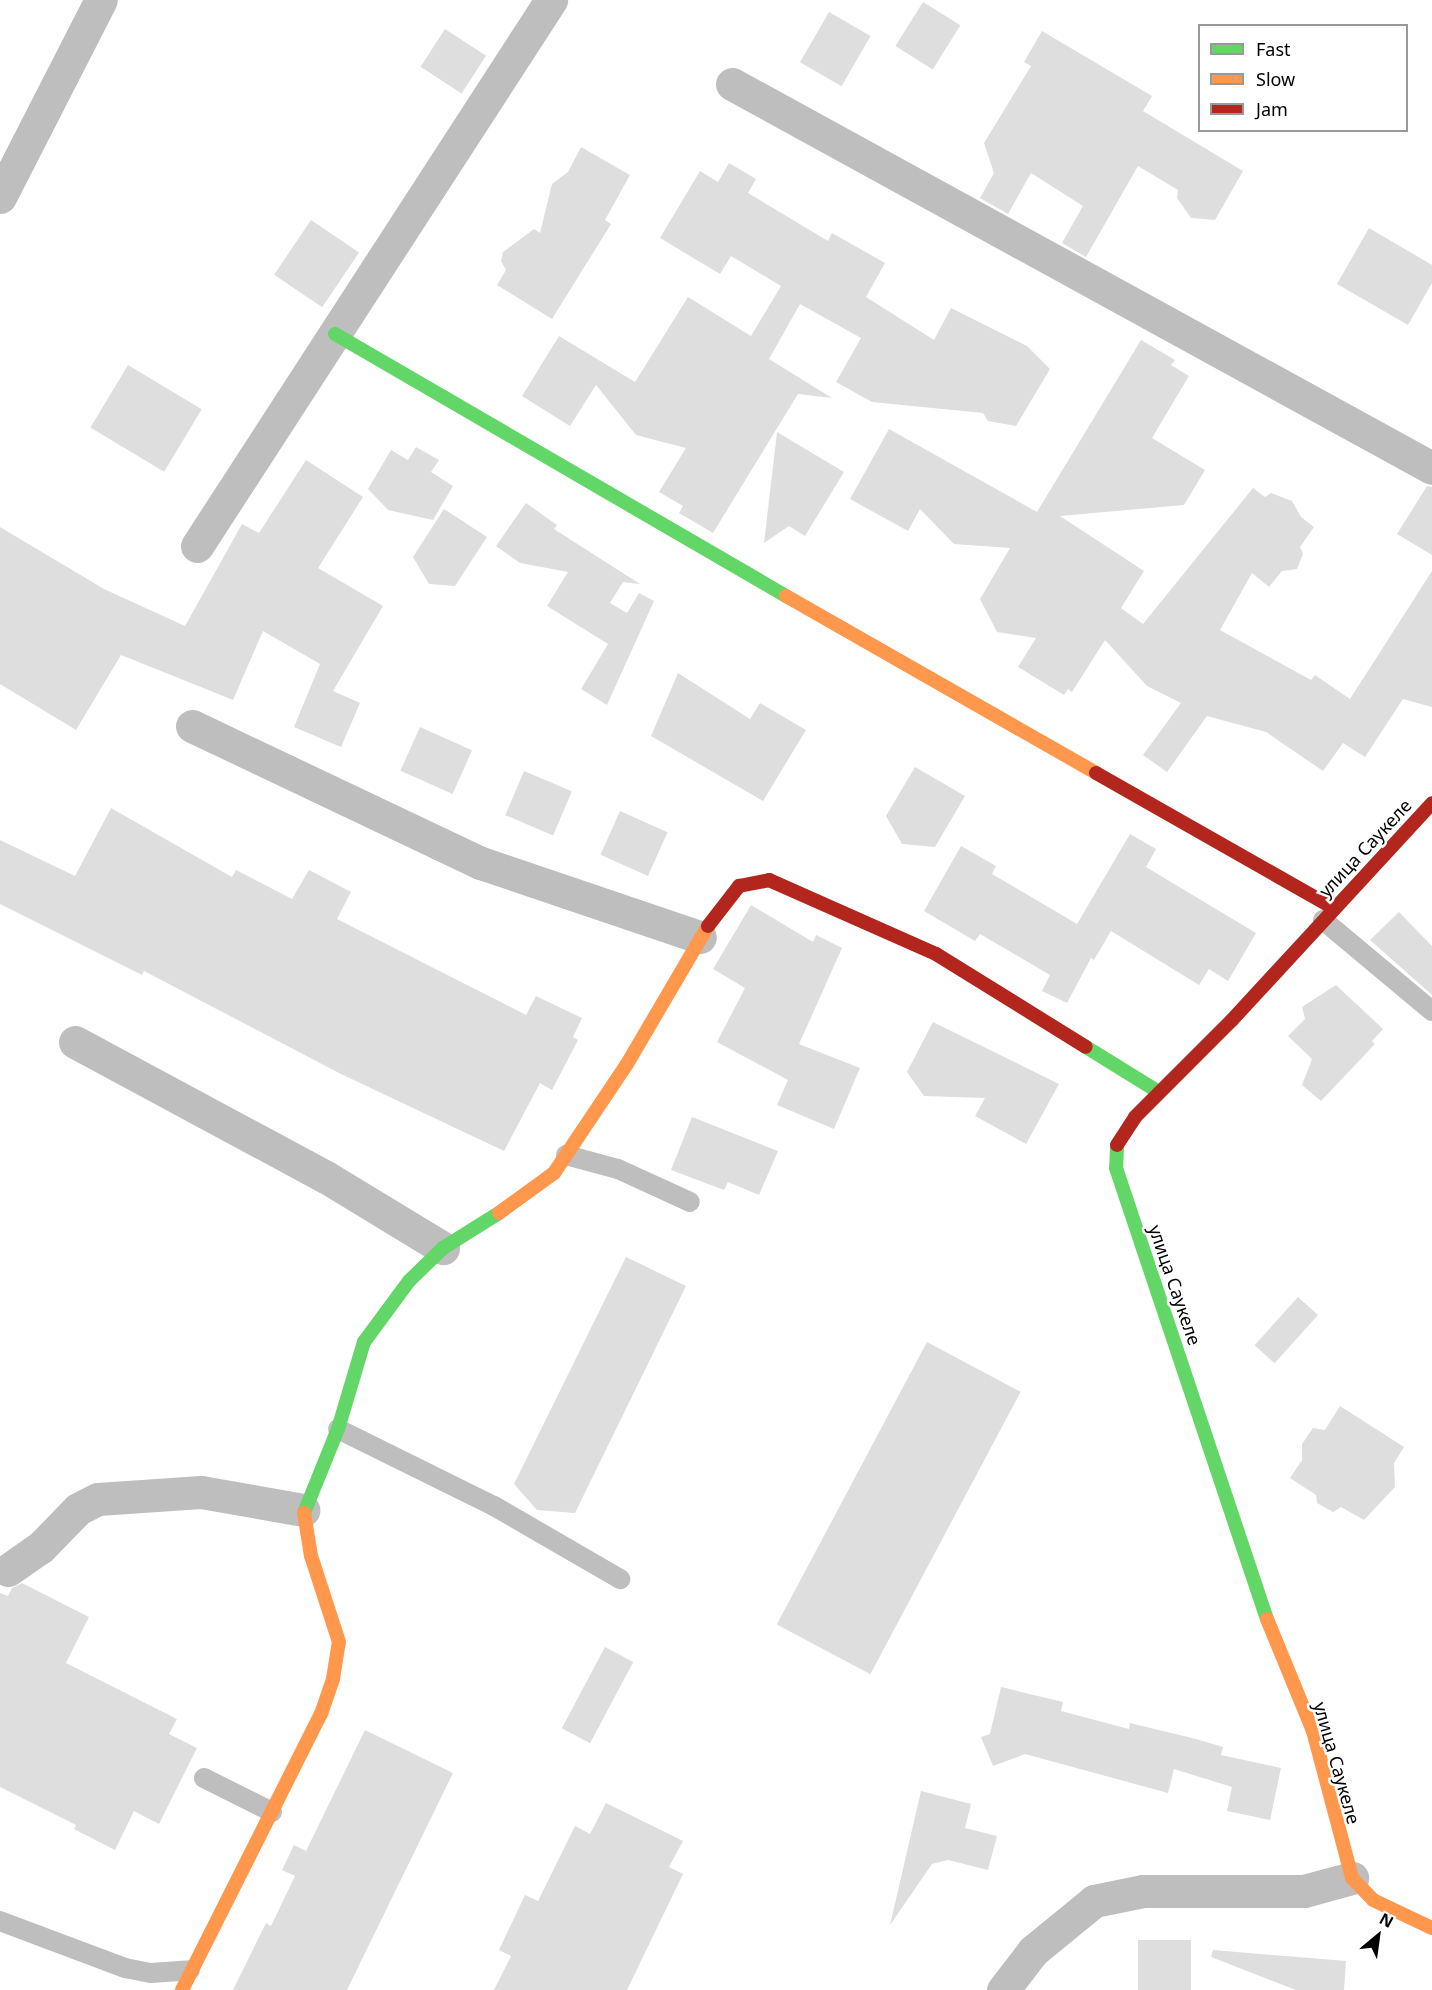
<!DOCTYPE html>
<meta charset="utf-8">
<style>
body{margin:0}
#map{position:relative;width:1432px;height:1990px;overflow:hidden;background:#fff;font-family:"Noto Sans",sans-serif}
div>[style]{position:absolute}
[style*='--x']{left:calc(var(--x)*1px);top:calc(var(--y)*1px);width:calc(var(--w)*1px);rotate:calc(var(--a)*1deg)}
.building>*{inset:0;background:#dedede;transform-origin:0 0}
.lane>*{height:20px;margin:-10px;padding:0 10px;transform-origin:10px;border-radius:10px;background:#bebebe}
.street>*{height:33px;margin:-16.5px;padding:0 16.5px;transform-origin:16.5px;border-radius:16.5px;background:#bebebe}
.fast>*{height:14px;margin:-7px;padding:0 7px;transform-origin:7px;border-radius:7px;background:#63d668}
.slow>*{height:14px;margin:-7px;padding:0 7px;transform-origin:7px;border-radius:7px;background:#ff974d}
.jam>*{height:14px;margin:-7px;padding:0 7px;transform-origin:7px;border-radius:7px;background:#b3261e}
span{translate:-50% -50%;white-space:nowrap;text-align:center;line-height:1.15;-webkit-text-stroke:5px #fff;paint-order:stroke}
.street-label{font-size:18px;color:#000}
.legend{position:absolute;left:1198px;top:24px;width:210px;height:108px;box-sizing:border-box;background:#fff;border:2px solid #999;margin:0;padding:8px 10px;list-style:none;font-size:18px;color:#000}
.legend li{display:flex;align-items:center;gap:12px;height:30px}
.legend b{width:30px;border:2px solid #999}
.north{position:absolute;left:1348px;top:1906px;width:60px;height:60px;-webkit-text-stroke:4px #fff;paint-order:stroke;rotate:29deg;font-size:16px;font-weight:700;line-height:24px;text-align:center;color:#000}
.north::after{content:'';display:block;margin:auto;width:21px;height:27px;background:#000;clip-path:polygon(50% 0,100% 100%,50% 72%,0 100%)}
</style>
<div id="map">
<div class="building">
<div style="left:923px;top:2px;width:44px;height:52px;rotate:32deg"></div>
<div style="left:829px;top:12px;width:48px;height:58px;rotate:30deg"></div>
<div style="left:445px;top:29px;width:49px;height:45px;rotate:33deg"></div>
<div style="clip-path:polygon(1042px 31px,1152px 96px,1143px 111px,1243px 171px,1215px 220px,1191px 218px,1177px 198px,1178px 190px,1138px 166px,1086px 257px,1062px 243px,1083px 206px,1031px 173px,1008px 214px,980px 198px,994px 173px,984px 143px,1031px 66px,1024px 62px)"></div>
<div style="clip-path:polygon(581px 147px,630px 175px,605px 220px,611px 224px,552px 319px,497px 285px,506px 270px,501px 261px,503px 252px,534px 229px,540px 233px,552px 184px,568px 172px)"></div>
<div style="clip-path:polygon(729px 163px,756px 179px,748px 193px,828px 241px,832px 233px,885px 263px,866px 297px,934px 340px,951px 308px,1027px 346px,1050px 369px,1016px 426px,988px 421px,983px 413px,872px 402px,836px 382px,861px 338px,800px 304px,769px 359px,832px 398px,798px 394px,713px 533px,679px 513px,683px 506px,659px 492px,686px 448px,636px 435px,596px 385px,570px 426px,522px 396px,559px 336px,635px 382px,688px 297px,751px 336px,781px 286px,731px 256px,720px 274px,660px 238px,700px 171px,718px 182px)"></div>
<div style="left:311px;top:220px;width:58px;height:66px;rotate:34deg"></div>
<div style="clip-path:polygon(1369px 228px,1432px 265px,1432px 283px,1408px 325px,1337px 284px)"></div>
<div style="clip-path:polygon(1141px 340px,1175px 360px,1171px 365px,1189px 376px,1152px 438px,1205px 470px,1184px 505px,1060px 516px,1144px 571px,1121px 608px,1143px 624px,1253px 488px,1265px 497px,1271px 493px,1292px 501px,1301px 517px,1314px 527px,1300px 547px,1303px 554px,1297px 569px,1282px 571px,1269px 587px,1252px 573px,1220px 630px,1311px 680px,1315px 675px,1350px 699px,1432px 571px,1432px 707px,1403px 699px,1365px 757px,1343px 743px,1323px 771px,1266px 732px,1207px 716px,1167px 772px,1143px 755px,1181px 703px,1147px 686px,1105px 640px,1072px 692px,1068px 689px,1064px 695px,1018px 667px,1036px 638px,997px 632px,980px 599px,1010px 548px,954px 544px,920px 509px,908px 531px,850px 499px,889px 429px,1037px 512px)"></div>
<div style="left:128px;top:365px;width:86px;height:73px;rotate:31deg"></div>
<div style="clip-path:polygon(777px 432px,844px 472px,805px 536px,789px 526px,764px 543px)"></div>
<div style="clip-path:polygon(416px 447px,439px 460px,431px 472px,453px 486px,433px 520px,388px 510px,368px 489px,391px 450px,408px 460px)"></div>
<div style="clip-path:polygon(306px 460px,363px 497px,318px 568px,383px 606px,333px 691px,360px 703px,341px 747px,294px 727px,320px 664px,263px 631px,233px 700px,121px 655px,76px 730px,0 684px,0 527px,104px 589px,185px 626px,242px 524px,259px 533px)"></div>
<div style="clip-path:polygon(1427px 486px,1432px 487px,1432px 555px,1397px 534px)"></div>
<div style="clip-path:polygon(526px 503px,557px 525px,554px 529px,640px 584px,623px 582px,610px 603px,627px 613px,639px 593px,654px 601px,607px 705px,581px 689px,608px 644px,547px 606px,568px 572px,520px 563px,496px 546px)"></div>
<div style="clip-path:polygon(444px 509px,487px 537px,455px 586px,429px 584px,413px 557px)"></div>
<div style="clip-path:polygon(678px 673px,750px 719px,760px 703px,806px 730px,763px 801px,651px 736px)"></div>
<div style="left:420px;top:727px;width:57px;height:48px;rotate:24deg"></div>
<div style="clip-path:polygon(915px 767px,965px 796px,935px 847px,902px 844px,886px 816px)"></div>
<div style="left:524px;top:771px;width:52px;height:48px;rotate:23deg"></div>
<div style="clip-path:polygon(111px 808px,232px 877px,236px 870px,292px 899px,309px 870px,351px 892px,337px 919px,526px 1015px,536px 996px,582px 1018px,573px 1037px,578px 1040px,552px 1090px,540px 1083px,504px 1151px,339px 1073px,144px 971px,142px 975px,0 904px,0 840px,75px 876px)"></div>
<div style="left:620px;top:811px;width:52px;height:48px;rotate:24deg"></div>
<div style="clip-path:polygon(1130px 834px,1156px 849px,1146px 867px,1256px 933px,1228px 981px,1209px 969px,1199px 985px,1111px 931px,1094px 960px,1091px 958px,1067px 1003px,1042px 991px,1050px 975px,980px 934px,975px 941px,924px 911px,961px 846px,996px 866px,992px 874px,1077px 924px)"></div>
<div style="clip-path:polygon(751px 905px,813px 942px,816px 935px,842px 948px,799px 1044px,860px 1068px,834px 1129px,777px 1105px,788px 1080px,717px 1042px,745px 988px,713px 969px)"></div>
<div style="clip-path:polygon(1399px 912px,1432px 946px,1432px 995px,1370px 940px)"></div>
<div style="clip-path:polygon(1336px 985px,1383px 1029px,1372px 1041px,1375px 1044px,1321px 1101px,1302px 1085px,1312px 1059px,1288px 1036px,1305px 1019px,1302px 1007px)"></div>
<div style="clip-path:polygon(933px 1022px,1059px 1084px,1026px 1144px,975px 1116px,985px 1098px,924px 1096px,907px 1072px)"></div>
<div style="clip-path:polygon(692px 1117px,778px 1151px,759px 1195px,728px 1182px,724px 1190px,671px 1170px)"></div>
<div style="clip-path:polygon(626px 1257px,686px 1286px,575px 1513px,537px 1510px,514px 1484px)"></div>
<div style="left:1298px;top:1297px;width:27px;height:65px;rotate:42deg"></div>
<div style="left:927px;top:1342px;width:106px;height:320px;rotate:28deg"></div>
<div style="clip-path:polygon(1340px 1406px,1404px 1447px,1394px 1463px,1395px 1487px,1364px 1520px,1341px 1507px,1333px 1512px,1317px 1503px,1316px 1495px,1290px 1478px,1302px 1460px,1302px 1444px,1313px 1428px,1325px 1430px)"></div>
<div style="clip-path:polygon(22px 1583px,89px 1617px,66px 1663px,177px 1719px,169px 1734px,197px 1748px,159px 1824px,134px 1811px,115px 1850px,74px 1829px,76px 1825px,0 1787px,0 1593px,8px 1596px,12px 1588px)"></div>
<div style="left:605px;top:1647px;width:32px;height:92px;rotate:28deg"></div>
<div style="clip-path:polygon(1001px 1687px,1063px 1702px,1061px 1711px,1129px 1729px,1130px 1723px,1196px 1739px,1223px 1747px,1221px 1755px,1281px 1768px,1270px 1820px,1227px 1811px,1232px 1787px,1174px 1769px,1168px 1793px,1025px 1754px,993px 1766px,981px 1737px,990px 1734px)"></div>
<div style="clip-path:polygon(365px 1730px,453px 1773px,347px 1990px,233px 1990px,266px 1923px,271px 1926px,295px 1876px,282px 1870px,294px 1845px,306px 1851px)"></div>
<div style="clip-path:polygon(921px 1791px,971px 1804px,965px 1828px,997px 1836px,988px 1870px,948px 1860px,932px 1864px,890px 1925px)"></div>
<div style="clip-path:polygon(606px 1803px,683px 1841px,669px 1867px,683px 1874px,627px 1990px,494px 1990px,511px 1956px,499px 1950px,525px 1895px,538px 1901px,575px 1826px,590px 1834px)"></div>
<div style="left:1138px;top:1940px;width:53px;height:50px"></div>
<div style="clip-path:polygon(1213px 1950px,1346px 1961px,1344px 1990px,1296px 1990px,1211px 1957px)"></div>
</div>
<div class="lane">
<div style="--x:1323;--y:920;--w:142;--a:39.9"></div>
<div style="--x:566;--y:1155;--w:54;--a:15.1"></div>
<div style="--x:618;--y:1169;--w:79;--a:24.6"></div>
<div style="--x:338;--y:1429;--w:174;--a:26.3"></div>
<div style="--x:494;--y:1506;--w:146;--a:30.1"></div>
<div style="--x:204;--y:1778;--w:76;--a:26.6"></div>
<div style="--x:0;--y:1921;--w:134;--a:20.6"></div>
<div style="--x:125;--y:1968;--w:26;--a:11"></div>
<div style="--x:151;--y:1973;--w:39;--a:-4"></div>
</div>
<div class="street">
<div style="--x:732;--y:84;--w:798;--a:28.75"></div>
<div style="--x:0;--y:197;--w:221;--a:-62.9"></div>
<div style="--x:197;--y:546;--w:651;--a:-57.04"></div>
<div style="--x:192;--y:726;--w:320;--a:25.4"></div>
<div style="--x:481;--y:863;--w:231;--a:18.7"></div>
<div style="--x:75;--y:1042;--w:285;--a:28.3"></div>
<div style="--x:326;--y:1177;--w:137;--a:31.3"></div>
<div style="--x:8;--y:1570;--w:39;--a:-35"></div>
<div style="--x:40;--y:1548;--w:54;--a:-45.7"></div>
<div style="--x:78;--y:1509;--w:22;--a:-27"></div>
<div style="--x:98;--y:1499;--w:103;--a:-3.9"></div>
<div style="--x:201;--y:1492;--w:104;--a:10"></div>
<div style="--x:1003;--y:1990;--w:49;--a:-52.4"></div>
<div style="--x:1033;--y:1951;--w:79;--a:-39.3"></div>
<div style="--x:1094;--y:1901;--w:50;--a:-11.5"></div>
<div style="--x:1143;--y:1891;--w:161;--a:0"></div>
<div style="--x:1304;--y:1891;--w:50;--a:-15.2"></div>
</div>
<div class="fast">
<div style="--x:335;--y:334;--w:522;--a:30.15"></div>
<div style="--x:1086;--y:1047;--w:86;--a:31.7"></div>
<div style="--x:1117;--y:1145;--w:23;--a:92"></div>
<div style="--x:1116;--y:1168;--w:476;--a:71.5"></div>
<div style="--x:304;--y:1513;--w:91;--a:-68"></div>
<div style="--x:338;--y:1429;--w:91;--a:-73.4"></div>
<div style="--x:364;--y:1342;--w:76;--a:-53.6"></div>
<div style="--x:409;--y:1281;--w:47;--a:-44.1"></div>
<div style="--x:443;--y:1248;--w:66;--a:-32"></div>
</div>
<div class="slow">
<div style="--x:786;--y:596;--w:357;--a:29.7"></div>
<div style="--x:499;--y:1213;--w:68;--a:-36"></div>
<div style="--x:554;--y:1173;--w:131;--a:-56.2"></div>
<div style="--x:627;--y:1064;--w:160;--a:-59.6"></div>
<div style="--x:1267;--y:1619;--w:121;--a:67.7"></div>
<div style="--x:1313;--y:1731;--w:152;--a:75.1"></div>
<div style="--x:1352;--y:1878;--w:30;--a:46"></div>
<div style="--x:1373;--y:1900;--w:65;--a:25.4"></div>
<div style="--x:182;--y:1990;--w:309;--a:-63.3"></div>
<div style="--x:321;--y:1714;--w:37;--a:-71"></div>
<div style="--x:333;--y:1679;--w:37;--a:-81"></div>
<div style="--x:339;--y:1642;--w:90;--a:-108"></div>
<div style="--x:311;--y:1556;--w:44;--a:-99.2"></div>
</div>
<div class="jam">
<div style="--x:1096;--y:773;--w:274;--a:29.6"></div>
<div style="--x:708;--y:926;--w:51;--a:-52.2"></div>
<div style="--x:739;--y:886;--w:31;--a:-11"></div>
<div style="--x:769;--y:880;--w:183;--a:23.9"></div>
<div style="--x:936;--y:954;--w:176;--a:31.8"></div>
<div style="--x:1117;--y:1145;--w:33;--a:-57"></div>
<div style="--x:1135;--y:1117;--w:137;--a:-45"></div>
<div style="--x:1232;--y:1020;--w:295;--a:-47.3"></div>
</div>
<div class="street-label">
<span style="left:1365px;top:848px;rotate:-47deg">улица Саукеле</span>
<span style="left:1175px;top:1285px;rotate:71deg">улица Саукеле</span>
<span style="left:1337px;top:1763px;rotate:74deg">улица Саукеле</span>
</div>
<ul class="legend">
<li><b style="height:8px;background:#63d668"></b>Fast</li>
<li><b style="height:8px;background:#ff974d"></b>Slow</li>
<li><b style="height:8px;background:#b3261e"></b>Jam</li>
</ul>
<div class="north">N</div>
</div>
